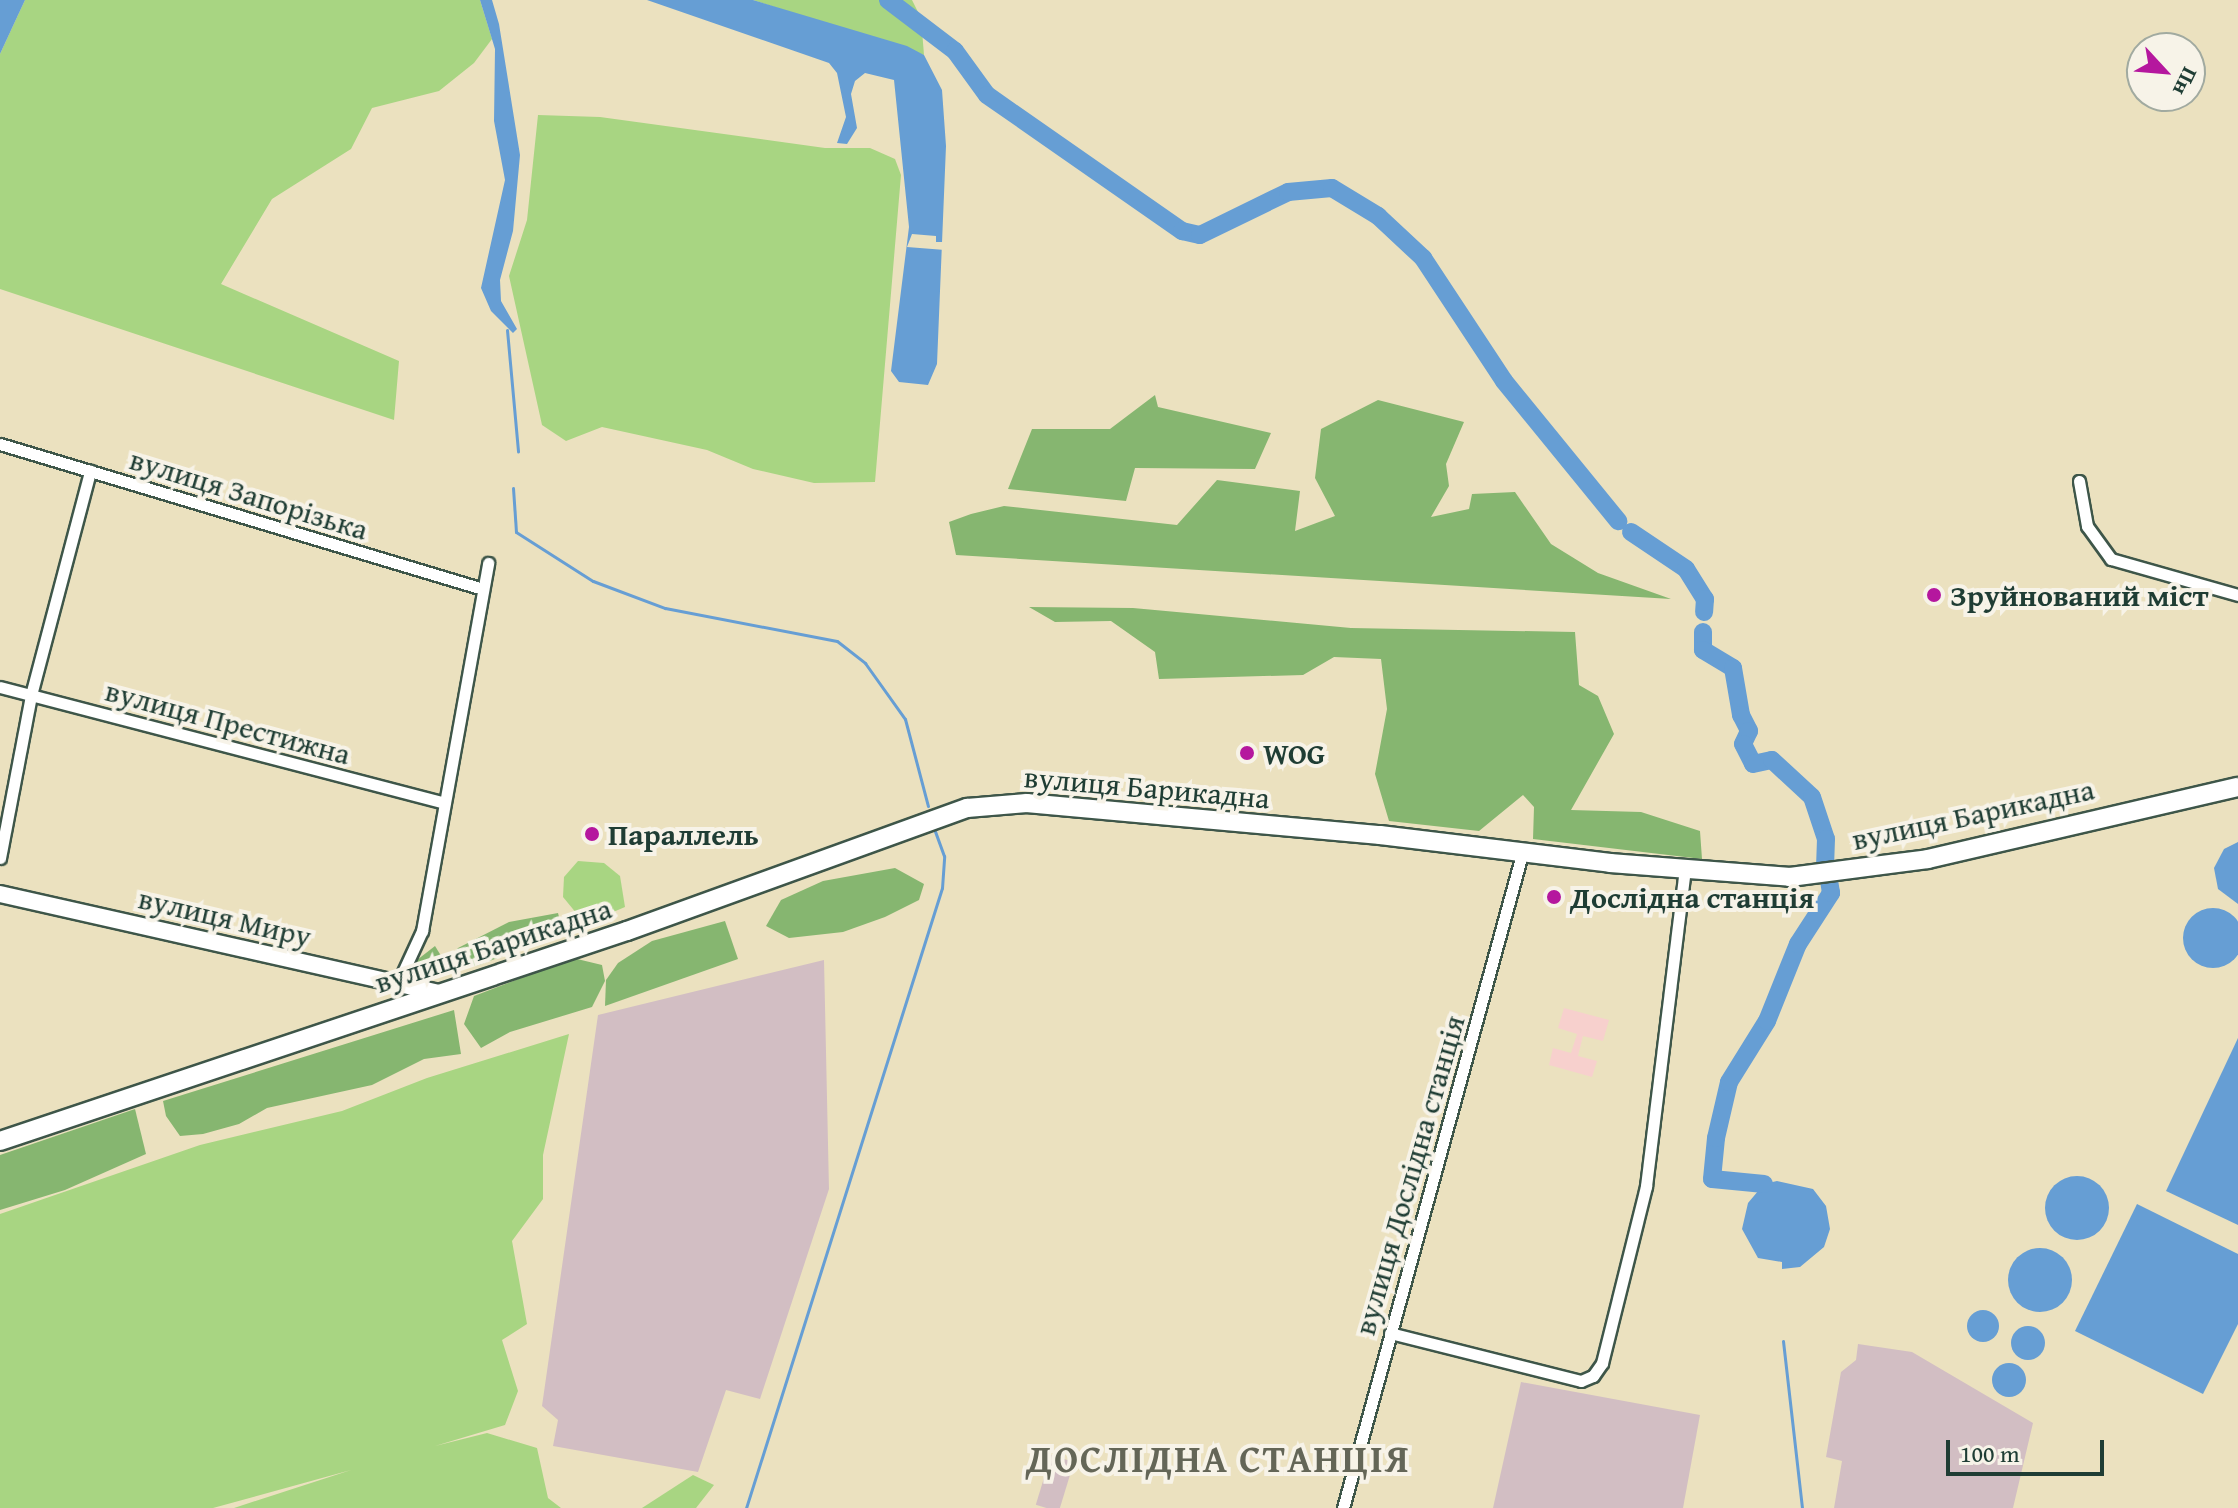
<!DOCTYPE html>
<meta charset="utf-8">
<style>
body{margin:0}
#map{position:relative;width:2238px;height:1508px;overflow:hidden;background:#ebe1bf;font-family:"Gentium Book Plus",serif}
div>[style]{position:absolute}
[style*='--x']{left:calc(var(--x)*1px);top:calc(var(--y)*1px);width:calc(var(--w)*1px);rotate:calc(var(--a)*1deg)}
.built>*{inset:0;background:#f7d0cd}
.industrial>*{inset:0;background:#d2bec3;transform-origin:0 0}
.green>*{inset:0;background:#a8d582}
.forest>*{inset:0;background:#86b670}
.water>*{inset:0;background:#669ed4}
.round{border-radius:50%}
.pier>*{inset:0;background:#ebe1bf}
.stream>*{height:3px;margin:-1.5px;padding:0 1.5px;transform-origin:1.5px;border-radius:1.5px;background:#669ed4}
.river>*{height:18px;margin:-9px;padding:0 9px;transform-origin:9px;border-radius:9px;background:#669ed4}
.roads{filter:drop-shadow(2px 0 #3e5649) drop-shadow(-2px 0 #3e5649) drop-shadow(0 2px #3e5649) drop-shadow(0 -2px #3e5649)}
.street>*{height:11px;margin:-5.5px;padding:0 5.5px;transform-origin:5.5px;border-radius:5.5px;background:#fff}
.secondary>*{height:16px;margin:-8px;padding:0 8px;transform-origin:8px;border-radius:8px;background:#fff}
.primary>*{height:18px;margin:-9px;padding:0 9px;transform-origin:9px;border-radius:9px;background:#fff}
.dots>*{width:22px;height:22px;translate:-50% -50%;box-sizing:border-box;border:4px solid #f7f3e8;border-radius:50%}
span{translate:-50% -50%;white-space:nowrap;text-align:center;line-height:1.15;-webkit-text-stroke:8px #f7f3e8;paint-order:stroke}
.street-label{font-size:30px;color:#1f3d34}
.poi-label{font-size:30px;color:#1f3d34;font-weight:700}
.left{translate:0 -50%;text-align:left}
.district-label{font-size:38px;color:#646657;font-weight:700;letter-spacing:2px}
.north{position:absolute;left:2126px;top:32px;width:80px;height:80px;box-sizing:border-box;background:#f7f3e8;border:2px solid #a1aaa0;border-radius:50%;rotate:116deg;font-size:22px;font-weight:700;line-height:32px;text-align:center;color:#1f3d34}
.north::after{content:'';display:block;margin:auto;width:28px;height:36px;background:#b5179e;clip-path:polygon(50% 0,100% 100%,50% 72%,0 100%)}
.scale{position:absolute;left:1946px;top:1440px;width:158px;height:36px;box-sizing:border-box;border:4px solid #1f3d34;border-top:0;padding-left:10px;font-size:24px;line-height:28px;white-space:nowrap;color:#1f3d34;-webkit-text-stroke:6px #f7f3e8;paint-order:stroke}
</style>
<div id="map">
<div class="built">
<div style="clip-path:polygon(1564px 1008px,1609px 1020px,1603px 1041px,1583px 1036px,1578px 1056px,1597px 1061px,1592px 1077px,1549px 1065px,1553px 1048px,1571px 1053px,1577px 1034px,1558px 1028px)"></div>
</div>
<div class="industrial">
<div style="clip-path:polygon(824px 960px,829px 1189px,760px 1399px,726px 1390px,698px 1472px,553px 1446px,558px 1420px,542px 1406px,598px 1015px)"></div>
<div style="clip-path:polygon(1858px 1344px,1912px 1352px,2033px 1423px,2013px 1508px,1834px 1508px,1842px 1461px,1826px 1457px,1841px 1372px,1856px 1360px)"></div>
<div style="clip-path:polygon(1521px 1382px,1700px 1415px,1683px 1508px,1493px 1508px)"></div>
<div style="left:1051px;top:1455px;width:24px;height:52px;rotate:17deg"></div>
</div>
<div class="green">
<div style="clip-path:polygon(25px 0,480px 0,492px 39px,474px 63px,439px 91px,372px 108px,351px 149px,272px 199px,221px 284px,399px 361px,394px 420px,0 289px,0 54px)"></div>
<div style="clip-path:polygon(753px 0,912px 0,921px 18px,924px 55px)"></div>
<div style="clip-path:polygon(538px 115px,600px 117px,825px 148px,870px 148px,895px 159px,901px 175px,875px 482px,814px 483px,753px 469px,707px 450px,602px 427px,566px 441px,542px 425px,509px 276px,527px 220px)"></div>
<div style="clip-path:polygon(578px 861px,604px 863px,620px 876px,625px 907px,592px 921px,577px 914px,563px 897px,564px 877px)"></div>
<div style="clip-path:polygon(569px 1034px,543px 1155px,543px 1199px,512px 1241px,527px 1324px,502px 1340px,518px 1391px,505px 1425px,435px 1446px,487px 1433px,537px 1448px,548px 1498px,561px 1508px,234px 1508px,351px 1470px,213px 1508px,0 1508px,0 1214px,200px 1145px,342px 1111px,427px 1078px)"></div>
<div style="clip-path:polygon(693px 1475px,714px 1485px,696px 1508px,642px 1508px)"></div>
</div>
<div class="forest">
<div style="clip-path:polygon(1155px 395px,1158px 407px,1271px 433px,1255px 469px,1135px 468px,1126px 501px,1008px 489px,1032px 429px,1110px 429px)"></div>
<div style="clip-path:polygon(1378px 400px,1464px 422px,1446px 464px,1449px 486px,1431px 517px,1469px 509px,1472px 494px,1515px 492px,1551px 544px,1598px 573px,1671px 599px,956px 555px,949px 522px,971px 514px,1004px 506px,1177px 525px,1217px 480px,1300px 491px,1295px 531px,1335px 516px,1315px 478px,1321px 429px)"></div>
<div style="clip-path:polygon(1029px 607px,1133px 608px,1351px 628px,1575px 632px,1579px 685px,1598px 696px,1614px 734px,1571px 810px,1641px 812px,1700px 831px,1702px 859px,1533px 839px,1534px 807px,1523px 795px,1479px 831px,1389px 821px,1375px 774px,1387px 709px,1381px 659px,1334px 657px,1303px 675px,1159px 679px,1155px 652px,1111px 621px,1055px 622px)"></div>
<div style="clip-path:polygon(895px 868px,924px 884px,919px 900px,885px 917px,843px 932px,789px 938px,766px 926px,781px 900px,823px 881px)"></div>
<div style="clip-path:polygon(558px 913px,562px 929px,537px 943px,479px 965px,459px 969px,451px 958px,458px 948px,509px 922px)"></div>
<div style="clip-path:polygon(725px 921px,738px 959px,605px 1006px,606px 980px,618px 963px,652px 941px)"></div>
<div style="clip-path:polygon(435px 946px,451px 972px,426px 974px,408px 967px)"></div>
<div style="clip-path:polygon(573px 958px,602px 965px,605px 981px,592px 1007px,510px 1032px,481px 1048px,464px 1024px,474px 996px)"></div>
<div style="clip-path:polygon(454px 1010px,461px 1054px,424px 1059px,372px 1085px,267px 1108px,239px 1124px,203px 1134px,180px 1136px,166px 1116px,163px 1101px)"></div>
<div style="clip-path:polygon(135px 1109px,146px 1154px,65px 1190px,0 1210px,0 1155px)"></div>
</div>
<div class="water">
<div style="clip-path:polygon(0 0,25px 0,0 54px)"></div>
<div style="clip-path:polygon(480px 0,492px 0,499px 24px,520px 155px,513px 231px,500px 280px,501px 301px,517px 329px,513px 333px,491px 311px,481px 288px,505px 180px,494px 121px,495px 49px)"></div>
<div style="clip-path:polygon(647px 0,753px 0,907px 46px,924px 55px,942px 90px,946px 146px,937px 364px,928px 385px,899px 382px,891px 371px,909px 227px,894px 80px,865px 73px,855px 81px,851px 94px,857px 128px,847px 144px,837px 143px,846px 117px,837px 73px,829px 63px)"></div>
<div style="clip-path:polygon(2238px 842px,2238px 904px,2218px 889px,2214px 868px,2224px 849px)"></div>
<div class="round" style="left:2183px;top:908px;width:60px;height:60px"></div>
<div style="clip-path:polygon(2238px 1038px,2238px 1225px,2166px 1191px)"></div>
<div class="round" style="left:2045px;top:1176px;width:64px;height:64px"></div>
<div style="clip-path:polygon(1777px 1181px,1813px 1189px,1826px 1206px,1830px 1229px,1824px 1247px,1800px 1267px,1782px 1269px,1782px 1262px,1758px 1258px,1742px 1229px,1748px 1203px,1764px 1184px)"></div>
<div style="clip-path:polygon(2137px 1204px,2238px 1254px,2238px 1324px,2203px 1394px,2075px 1331px)"></div>
<div class="round" style="left:2008px;top:1248px;width:64px;height:64px"></div>
<div class="round" style="left:1967px;top:1310px;width:32px;height:32px"></div>
<div class="round" style="left:2011px;top:1326px;width:34px;height:34px"></div>
<div class="round" style="left:1992px;top:1363px;width:34px;height:34px"></div>
</div>
<div class="pier">
<div style="clip-path:polygon(912px 234px,936px 236px,936px 242px,945px 242px,945px 250px,907px 247px)"></div>
</div>
<div class="stream">
<div style="--x:507;--y:330;--w:122;--a:84.8"></div>
<div style="--x:513;--y:488;--w:44;--a:86.1"></div>
<div style="--x:516;--y:532;--w:91;--a:32.5"></div>
<div style="--x:593;--y:581;--w:77;--a:20.6"></div>
<div style="--x:665;--y:608;--w:175;--a:10.9"></div>
<div style="--x:837;--y:641;--w:36;--a:38"></div>
<div style="--x:865;--y:663;--w:69;--a:54.5"></div>
<div style="--x:905;--y:719;--w:90;--a:75.2"></div>
<div style="--x:1783;--y:1341;--w:168;--a:83.5"></div>
<div style="--x:746;--y:1508;--w:650;--a:-72.46"></div>
<div style="--x:942;--y:888;--w:32;--a:-86"></div>
<div style="--x:944;--y:856;--w:27;--a:-110"></div>
</div>
<div class="river">
<div style="--x:888;--y:0;--w:84;--a:37.3"></div>
<div style="--x:955;--y:51;--w:54;--a:54"></div>
<div style="--x:987;--y:95;--w:238;--a:34.9"></div>
<div style="--x:1182;--y:231;--w:18;--a:13"></div>
<div style="--x:1200;--y:235;--w:98;--a:-26"></div>
<div style="--x:1288;--y:192;--w:44;--a:-5.2"></div>
<div style="--x:1332;--y:188;--w:54;--a:31.3"></div>
<div style="--x:1378;--y:216;--w:62;--a:43"></div>
<div style="--x:1423;--y:258;--w:147;--a:56.6"></div>
<div style="--x:1504;--y:381;--w:181;--a:50.8"></div>
<div style="--x:1631;--y:532;--w:66;--a:33.9"></div>
<div style="--x:1686;--y:569;--w:36;--a:58"></div>
<div style="--x:1705;--y:599;--w:13;--a:94"></div>
<div style="--x:1703;--y:632;--w:18;--a:90"></div>
<div style="--x:1703;--y:650;--w:35;--a:31"></div>
<div style="--x:1733;--y:668;--w:48;--a:80.3"></div>
<div style="--x:1741;--y:715;--w:18;--a:63"></div>
<div style="--x:1749;--y:731;--w:14;--a:115"></div>
<div style="--x:1743;--y:744;--w:22;--a:63"></div>
<div style="--x:1753;--y:764;--w:19;--a:-12"></div>
<div style="--x:1772;--y:760;--w:54;--a:42.8"></div>
<div style="--x:1812;--y:797;--w:44;--a:71.6"></div>
<div style="--x:1826;--y:839;--w:24;--a:92"></div>
<div style="--x:1764;--y:1184;--w:52;--a:-174.5"></div>
<div style="--x:1712;--y:1179;--w:41;--a:-84.4"></div>
<div style="--x:1716;--y:1138;--w:57;--a:-76.9"></div>
<div style="--x:1729;--y:1082;--w:72;--a:-58.1"></div>
<div style="--x:1767;--y:1021;--w:83;--a:-68.1"></div>
<div style="--x:1798;--y:944;--w:61;--a:-57.1"></div>
<div style="--x:1831;--y:893;--w:12;--a:-99"></div>
</div>
<div class="roads">
<div class="street">
<div style="--x:0;--y:444;--w:504;--a:16.71"></div>
<div style="--x:2079;--y:481;--w:46;--a:79.9"></div>
<div style="--x:2087;--y:526;--w:41;--a:54"></div>
<div style="--x:2111;--y:559;--w:132;--a:15.8"></div>
<div style="--x:0;--y:687;--w:459;--a:14.6"></div>
<div style="--x:0;--y:858;--w:166;--a:-79.2"></div>
<div style="--x:31;--y:695;--w:232;--a:-75.2"></div>
<div style="--x:397;--y:985;--w:60;--a:-65.2"></div>
<div style="--x:422;--y:931;--w:374;--a:-79.8"></div>
<div style="--x:1390;--y:1333;--w:197;--a:14.1"></div>
<div style="--x:1581;--y:1381;--w:13;--a:-23"></div>
<div style="--x:1593;--y:1376;--w:16;--a:-55"></div>
<div style="--x:1602;--y:1363;--w:182;--a:-76"></div>
<div style="--x:1646;--y:1186;--w:319;--a:-83"></div>
<div style="--x:1343;--y:1508;--w:678;--a:-74.69"></div>
</div>
<div class="secondary">
<div style="--x:0;--y:894;--w:449;--a:12.7"></div>
</div>
<div class="primary">
<div style="--x:0;--y:1141;--w:661;--a:-18.52"></div>
<div style="--x:627;--y:931;--w:362;--a:-19.9"></div>
<div style="--x:967;--y:808;--w:60;--a:-4.8"></div>
<div style="--x:1027;--y:803;--w:354;--a:5.2"></div>
<div style="--x:1380;--y:835;--w:232;--a:6.9"></div>
<div style="--x:1610;--y:863;--w:181;--a:4.4"></div>
<div style="--x:1790;--y:877;--w:139;--a:-7.4"></div>
<div style="--x:1928;--y:859;--w:318;--a:-13.1"></div>
</div>
</div>
<div class="dots">
<div style="left:1934px;top:595px;background:#b5179e"></div>
<div style="left:1247px;top:753px;background:#b5179e"></div>
<div style="left:592px;top:834px;background:#b5179e"></div>
<div style="left:1554px;top:897px;background:#b5179e"></div>
</div>
<div class="street-label">
<span style="left:249px;top:494px;rotate:17deg">вулиця Запорізька</span>
<span style="left:228px;top:722px;rotate:15deg">вулиця Престижна</span>
<span style="left:1147px;top:787px;rotate:5deg">вулиця Барикадна</span>
<span style="left:1973px;top:814px;rotate:-12deg">вулиця Барикадна</span>
<span style="left:225px;top:917px;rotate:13deg">вулиця Миру</span>
<span style="left:493px;top:945px;rotate:-18deg">вулиця Барикадна</span>
<span style="left:1409px;top:1175px;rotate:-74deg">вулиця Дослідна станція</span>
</div>
<div class="poi-label">
<span class="left" style="left:1950px;top:595px">Зруйнований міст</span>
<span class="left" style="left:1263px;top:753px">WOG</span>
<span class="left" style="left:608px;top:834px">Параллель</span>
<span class="left" style="left:1570px;top:897px">Дослідна станція</span>
</div>
<div class="district-label">
<span style="left:1218px;top:1459px">ДОСЛІДНА СТАНЦІЯ</span>
</div>
<div class="north">Пн</div>
<div class="scale">100 m</div>
</div>
